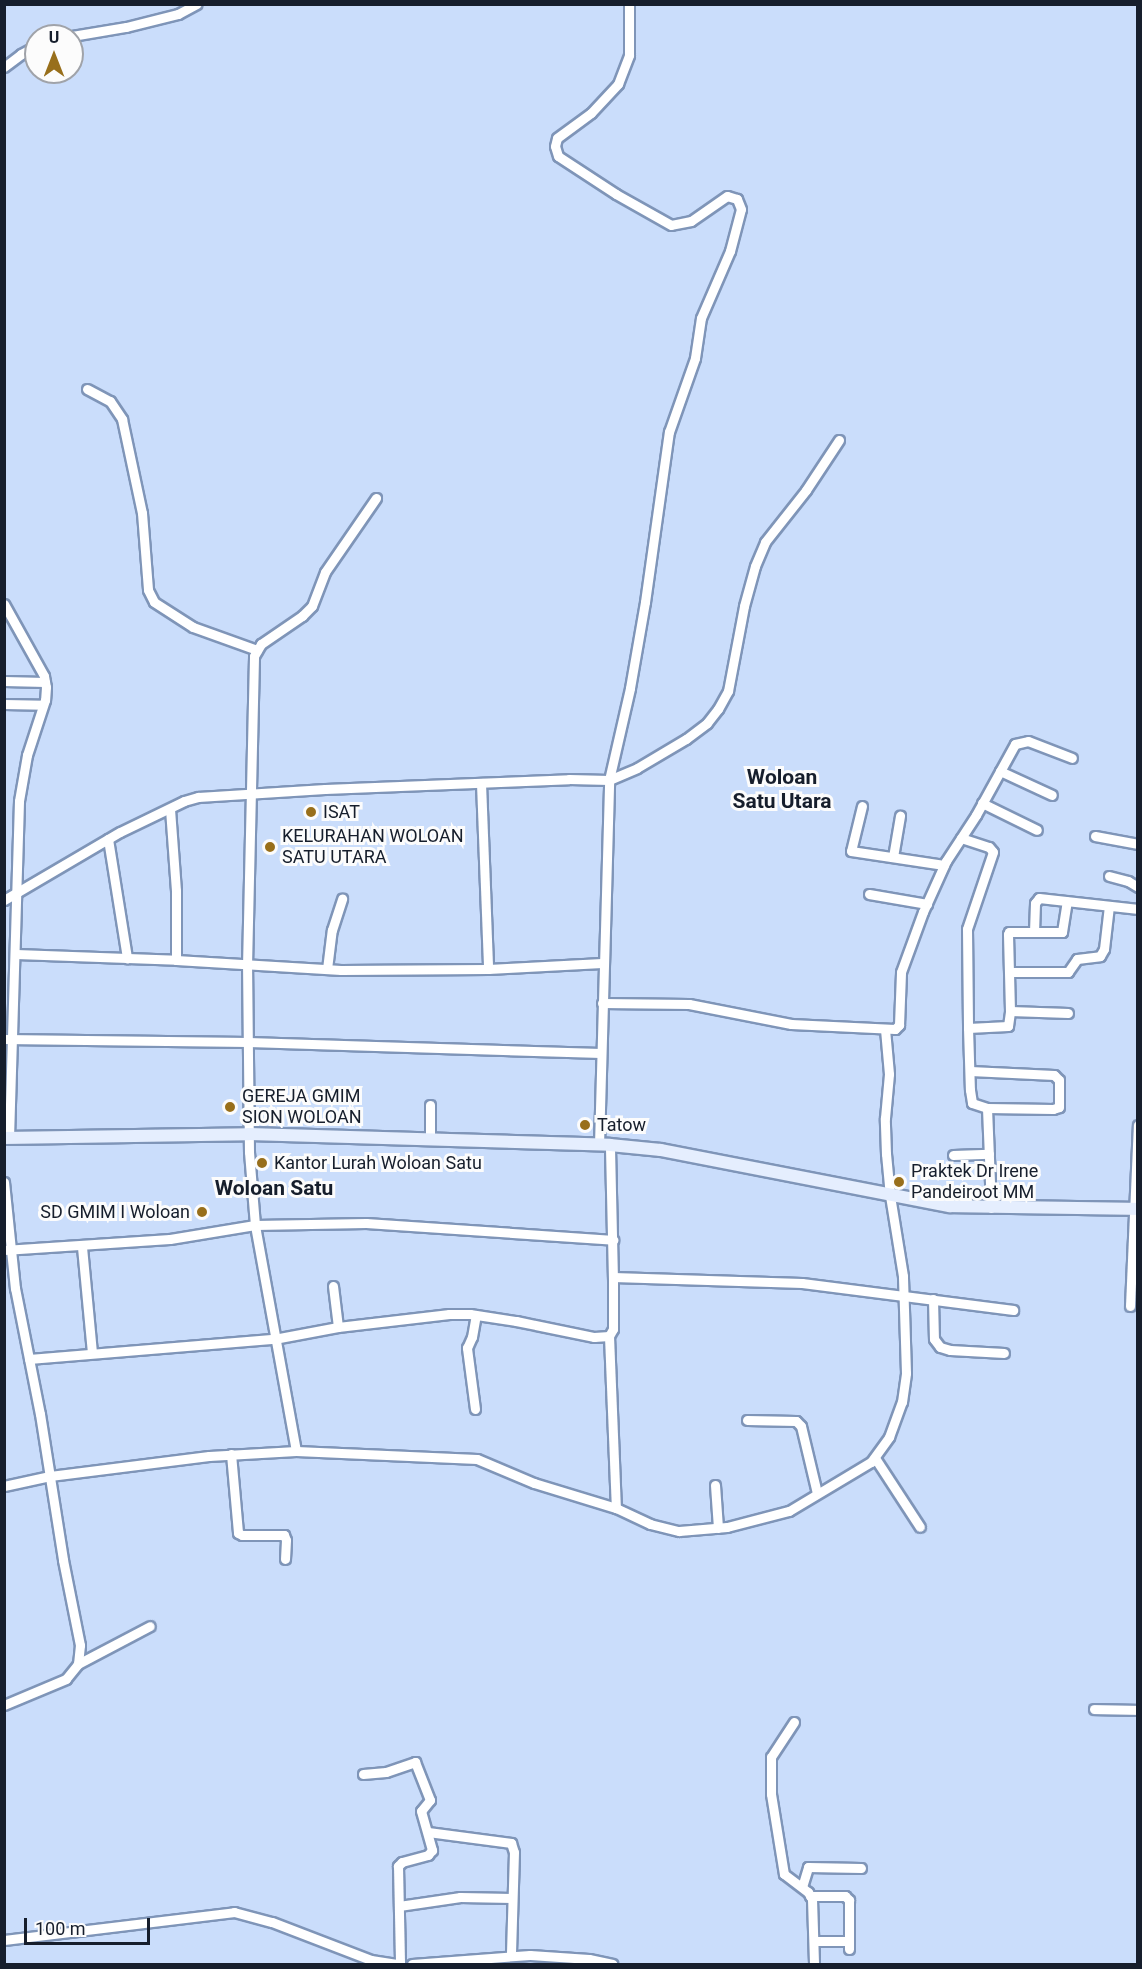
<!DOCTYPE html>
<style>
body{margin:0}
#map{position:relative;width:1142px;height:1969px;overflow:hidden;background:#caddfb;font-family:Roboto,sans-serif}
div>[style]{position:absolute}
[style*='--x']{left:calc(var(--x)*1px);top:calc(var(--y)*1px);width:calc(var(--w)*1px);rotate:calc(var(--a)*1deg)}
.roads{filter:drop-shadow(2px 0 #7f95b8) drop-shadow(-2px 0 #7f95b8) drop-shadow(0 2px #7f95b8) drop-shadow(0 -2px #7f95b8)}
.street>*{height:9px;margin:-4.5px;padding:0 4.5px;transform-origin:4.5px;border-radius:4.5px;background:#fff}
.secondary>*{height:12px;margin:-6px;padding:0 6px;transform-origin:6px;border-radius:6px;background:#e5eefe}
.dots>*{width:16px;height:16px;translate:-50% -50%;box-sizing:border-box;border:3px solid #fcfcfc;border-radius:50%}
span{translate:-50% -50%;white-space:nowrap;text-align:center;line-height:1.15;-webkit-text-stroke:6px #fcfcfc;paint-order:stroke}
.poi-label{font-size:18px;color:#161e2c}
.left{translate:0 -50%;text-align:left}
.right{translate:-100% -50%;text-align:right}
.quarter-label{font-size:21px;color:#161e2c;font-weight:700}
.frame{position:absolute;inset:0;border:6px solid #161e2c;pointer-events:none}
.north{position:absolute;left:24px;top:24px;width:60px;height:60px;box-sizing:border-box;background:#fcfcfc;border:2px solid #a0a3a9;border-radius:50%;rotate:0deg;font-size:16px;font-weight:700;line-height:24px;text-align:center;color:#161e2c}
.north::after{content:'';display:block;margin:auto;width:21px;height:27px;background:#986f1b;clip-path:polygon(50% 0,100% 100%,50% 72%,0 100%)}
.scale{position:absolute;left:24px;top:1918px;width:126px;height:27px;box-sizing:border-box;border:3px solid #161e2c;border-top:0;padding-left:8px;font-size:18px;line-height:21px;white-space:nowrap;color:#161e2c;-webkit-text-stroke:4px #fcfcfc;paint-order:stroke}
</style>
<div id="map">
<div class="roads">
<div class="street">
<div style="--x:72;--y:36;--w:55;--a:-9.5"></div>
<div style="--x:126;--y:27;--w:54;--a:-14"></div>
<div style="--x:178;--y:14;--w:21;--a:-28"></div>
<div style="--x:4;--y:67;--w:21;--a:-37"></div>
<div style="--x:21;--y:54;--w:17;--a:-28"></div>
<div style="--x:87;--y:389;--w:26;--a:28"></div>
<div style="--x:110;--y:401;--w:22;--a:56"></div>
<div style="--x:122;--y:419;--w:96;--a:78"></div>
<div style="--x:142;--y:513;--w:77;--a:85.5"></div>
<div style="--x:148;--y:590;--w:13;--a:63"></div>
<div style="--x:154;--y:602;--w:46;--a:32.7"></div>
<div style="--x:193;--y:627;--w:68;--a:19.8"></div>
<div style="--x:4;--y:604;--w:82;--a:60.9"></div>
<div style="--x:44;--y:676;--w:11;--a:80"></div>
<div style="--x:46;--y:687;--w:13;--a:94"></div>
<div style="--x:45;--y:700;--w:58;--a:108.1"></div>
<div style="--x:27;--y:755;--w:47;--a:99.9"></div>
<div style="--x:19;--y:801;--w:337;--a:91.7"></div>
<div style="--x:4;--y:681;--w:41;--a:1.4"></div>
<div style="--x:4;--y:704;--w:39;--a:1"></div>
<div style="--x:1000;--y:771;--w:57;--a:24.8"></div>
<div style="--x:481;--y:783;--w:186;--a:87.8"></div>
<div style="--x:982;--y:803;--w:61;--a:26.1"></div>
<div style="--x:862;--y:806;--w:46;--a:103.7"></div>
<div style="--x:851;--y:851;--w:94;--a:8.6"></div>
<div style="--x:170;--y:809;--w:82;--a:85.8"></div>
<div style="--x:176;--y:891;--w:69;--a:90"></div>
<div style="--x:1095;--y:836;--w:44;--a:10.5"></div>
<div style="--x:961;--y:838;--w:29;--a:18"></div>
<div style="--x:989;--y:847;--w:6;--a:51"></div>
<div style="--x:993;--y:852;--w:81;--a:108.7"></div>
<div style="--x:967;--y:929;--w:99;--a:89.4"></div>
<div style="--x:968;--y:1028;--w:62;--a:88.2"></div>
<div style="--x:970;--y:1090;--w:13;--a:81"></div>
<div style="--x:972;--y:1103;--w:16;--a:18"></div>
<div style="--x:987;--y:1108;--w:66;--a:0.9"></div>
<div style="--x:1053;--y:1109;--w:6;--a:-18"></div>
<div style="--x:1059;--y:1107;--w:27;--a:-90"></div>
<div style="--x:1059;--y:1080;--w:7;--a:-135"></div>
<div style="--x:1054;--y:1075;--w:84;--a:-177.3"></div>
<div style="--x:108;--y:839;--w:121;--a:80.9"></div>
<div style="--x:893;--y:857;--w:42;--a:-80.3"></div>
<div style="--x:1109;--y:876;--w:20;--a:15"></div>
<div style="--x:1128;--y:881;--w:12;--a:31"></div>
<div style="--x:869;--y:894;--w:59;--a:9.8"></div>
<div style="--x:4;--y:900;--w:134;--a:-30.4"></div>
<div style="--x:120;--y:832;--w:71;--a:-25.8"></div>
<div style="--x:184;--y:801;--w:15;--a:-16"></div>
<div style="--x:198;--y:797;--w:127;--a:-3.6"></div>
<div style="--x:325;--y:789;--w:244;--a:-2.3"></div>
<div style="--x:569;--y:779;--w:40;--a:1.4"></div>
<div style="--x:609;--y:780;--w:30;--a:-23"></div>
<div style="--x:637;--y:768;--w:57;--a:-30.6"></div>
<div style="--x:686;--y:739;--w:26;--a:-37"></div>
<div style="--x:707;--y:723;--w:18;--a:-52"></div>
<div style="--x:718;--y:709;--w:21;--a:-61"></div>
<div style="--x:728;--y:691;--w:86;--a:-79.3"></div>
<div style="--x:744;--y:606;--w:41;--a:-74.6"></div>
<div style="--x:755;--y:566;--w:26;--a:-67"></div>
<div style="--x:765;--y:542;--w:66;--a:-51.7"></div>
<div style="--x:806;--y:490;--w:60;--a:-56.6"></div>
<div style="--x:1034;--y:932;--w:29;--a:-88"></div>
<div style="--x:1035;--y:903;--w:6;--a:-51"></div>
<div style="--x:1039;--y:898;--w:100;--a:6.3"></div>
<div style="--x:16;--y:954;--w:160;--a:2.1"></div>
<div style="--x:176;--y:960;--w:165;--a:3.5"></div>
<div style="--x:341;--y:970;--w:147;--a:-0.4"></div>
<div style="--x:488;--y:969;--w:114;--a:-3"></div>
<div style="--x:327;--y:969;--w:39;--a:-83"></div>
<div style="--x:332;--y:930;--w:33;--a:-72"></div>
<div style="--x:1010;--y:972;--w:58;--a:0"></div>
<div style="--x:1068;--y:972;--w:16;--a:-55"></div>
<div style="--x:1077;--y:959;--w:23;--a:-7"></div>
<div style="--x:1100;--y:956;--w:8;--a:-60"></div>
<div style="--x:1104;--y:949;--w:43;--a:-83.4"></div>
<div style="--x:602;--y:1003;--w:87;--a:0.7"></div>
<div style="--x:689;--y:1004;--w:104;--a:11.1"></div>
<div style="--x:791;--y:1024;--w:104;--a:2.8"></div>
<div style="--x:895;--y:1029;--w:6;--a:-45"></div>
<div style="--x:899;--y:1025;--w:53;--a:-87.8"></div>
<div style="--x:901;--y:972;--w:64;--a:-69.9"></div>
<div style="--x:923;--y:912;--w:56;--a:-65.7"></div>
<div style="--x:946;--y:861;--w:55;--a:-56.9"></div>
<div style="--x:976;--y:815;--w:81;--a:-61.2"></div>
<div style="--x:1015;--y:744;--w:13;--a:-13"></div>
<div style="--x:1028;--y:741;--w:47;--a:21.1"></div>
<div style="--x:1010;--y:1011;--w:58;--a:2"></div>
<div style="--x:968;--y:1028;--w:40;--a:-2.9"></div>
<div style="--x:1008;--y:1026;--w:15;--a:-82"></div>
<div style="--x:1010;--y:1011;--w:77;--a:-91.5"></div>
<div style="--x:1008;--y:934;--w:2;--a:-63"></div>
<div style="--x:1009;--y:932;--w:53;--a:0"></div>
<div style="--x:1062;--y:932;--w:31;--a:-81"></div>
<div style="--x:4;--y:1039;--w:244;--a:0.7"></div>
<div style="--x:248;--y:1042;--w:353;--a:1.8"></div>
<div style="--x:430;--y:1105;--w:34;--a:90"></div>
<div style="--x:987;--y:1108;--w:100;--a:87.7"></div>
<div style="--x:599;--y:1145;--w:365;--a:-88.4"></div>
<div style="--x:609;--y:780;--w:94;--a:-77.1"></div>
<div style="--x:630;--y:688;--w:87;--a:-80.1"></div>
<div style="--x:645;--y:602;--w:172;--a:-82"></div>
<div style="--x:669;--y:432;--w:78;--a:-70.6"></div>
<div style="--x:695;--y:358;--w:40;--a:-81.5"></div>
<div style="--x:701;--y:318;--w:73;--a:-66.6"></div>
<div style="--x:730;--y:251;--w:43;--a:-75.3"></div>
<div style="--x:741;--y:209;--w:11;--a:-112"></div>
<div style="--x:737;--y:199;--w:10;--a:-163"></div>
<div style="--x:727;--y:196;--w:44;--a:145.2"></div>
<div style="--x:691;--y:221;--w:20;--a:169"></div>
<div style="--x:671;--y:225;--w:63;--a:-150.6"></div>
<div style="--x:616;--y:194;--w:69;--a:-146.8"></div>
<div style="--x:558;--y:156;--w:10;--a:-107"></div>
<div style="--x:555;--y:146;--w:8;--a:-76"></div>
<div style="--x:557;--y:138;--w:42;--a:-36.3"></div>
<div style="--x:591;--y:113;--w:40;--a:-47"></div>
<div style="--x:618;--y:84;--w:31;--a:-69"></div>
<div style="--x:629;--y:55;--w:51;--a:-90"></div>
<div style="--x:953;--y:1155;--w:36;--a:-2"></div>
<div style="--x:4;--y:1182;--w:107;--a:84.1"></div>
<div style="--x:15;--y:1288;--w:128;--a:78.8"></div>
<div style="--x:40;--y:1414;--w:148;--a:81"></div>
<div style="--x:63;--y:1560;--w:87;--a:78.7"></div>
<div style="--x:80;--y:1645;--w:19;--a:96"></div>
<div style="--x:78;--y:1664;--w:19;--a:129"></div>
<div style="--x:66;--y:1679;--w:67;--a:157.2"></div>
<div style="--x:82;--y:1247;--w:106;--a:84.6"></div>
<div style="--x:4;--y:1250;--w:166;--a:-3.8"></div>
<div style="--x:170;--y:1239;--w:86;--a:-9.4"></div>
<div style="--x:255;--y:1225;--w:111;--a:-1"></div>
<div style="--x:366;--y:1223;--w:248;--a:3.9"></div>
<div style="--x:613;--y:1277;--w:189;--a:1.8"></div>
<div style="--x:802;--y:1283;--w:213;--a:7.3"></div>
<div style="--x:333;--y:1286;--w:41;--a:83"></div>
<div style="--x:933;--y:1299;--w:40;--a:88.6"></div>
<div style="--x:934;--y:1339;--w:10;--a:53"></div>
<div style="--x:940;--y:1347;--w:10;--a:17"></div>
<div style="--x:950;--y:1350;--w:54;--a:3.2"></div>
<div style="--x:1130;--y:1306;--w:181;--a:-87.5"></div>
<div style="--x:609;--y:1336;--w:172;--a:87.7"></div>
<div style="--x:29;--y:1359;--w:246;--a:-4.7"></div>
<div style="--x:274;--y:1339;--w:65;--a:-10.6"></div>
<div style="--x:338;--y:1327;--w:112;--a:-6.7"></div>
<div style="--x:449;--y:1314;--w:21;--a:0"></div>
<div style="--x:470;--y:1314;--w:47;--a:8.7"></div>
<div style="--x:516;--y:1321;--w:80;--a:11.6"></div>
<div style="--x:594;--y:1337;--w:15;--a:-4"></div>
<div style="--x:609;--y:1336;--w:8;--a:-60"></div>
<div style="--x:613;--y:1329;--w:49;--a:-90"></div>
<div style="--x:613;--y:1280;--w:135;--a:-91.3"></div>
<div style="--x:475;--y:1409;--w:62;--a:-97.5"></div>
<div style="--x:467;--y:1348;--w:12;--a:-66"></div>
<div style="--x:472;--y:1337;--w:22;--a:-80"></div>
<div style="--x:747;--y:1420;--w:49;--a:1.2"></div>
<div style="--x:796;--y:1421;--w:7;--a:45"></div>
<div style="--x:801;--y:1426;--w:69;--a:76.6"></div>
<div style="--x:296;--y:1451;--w:230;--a:-100.3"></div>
<div style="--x:255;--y:1225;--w:73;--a:-94.7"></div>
<div style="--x:249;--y:1152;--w:186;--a:-90.6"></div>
<div style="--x:247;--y:966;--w:310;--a:-88.7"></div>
<div style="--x:254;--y:656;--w:14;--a:-60"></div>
<div style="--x:261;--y:644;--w:50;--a:-34.3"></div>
<div style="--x:302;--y:616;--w:14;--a:-45"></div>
<div style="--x:312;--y:606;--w:36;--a:-69"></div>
<div style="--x:325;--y:572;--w:90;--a:-55.4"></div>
<div style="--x:231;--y:1454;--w:79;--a:84.9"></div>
<div style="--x:238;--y:1533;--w:4;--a:27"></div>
<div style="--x:242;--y:1535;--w:42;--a:0"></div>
<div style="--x:284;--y:1535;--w:5;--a:68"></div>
<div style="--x:286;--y:1540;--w:19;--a:93"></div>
<div style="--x:875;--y:1458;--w:82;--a:56.9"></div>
<div style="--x:715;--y:1485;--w:43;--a:86"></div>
<div style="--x:4;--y:1486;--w:47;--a:-12.3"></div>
<div style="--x:50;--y:1476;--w:160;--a:-7.2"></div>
<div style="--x:209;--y:1456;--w:87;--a:-3.3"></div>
<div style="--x:296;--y:1451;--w:181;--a:2.5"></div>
<div style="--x:477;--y:1459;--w:62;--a:22.8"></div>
<div style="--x:534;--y:1483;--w:86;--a:17"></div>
<div style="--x:616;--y:1508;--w:38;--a:25"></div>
<div style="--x:650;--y:1524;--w:30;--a:14"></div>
<div style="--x:679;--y:1531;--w:48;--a:-4.8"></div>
<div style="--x:727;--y:1527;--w:64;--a:-14.5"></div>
<div style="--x:789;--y:1511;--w:96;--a:-30.9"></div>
<div style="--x:871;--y:1462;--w:31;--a:-54"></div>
<div style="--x:889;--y:1437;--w:37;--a:-70"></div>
<div style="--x:902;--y:1402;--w:29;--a:-82"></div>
<div style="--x:906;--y:1373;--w:97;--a:-91.8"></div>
<div style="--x:903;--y:1276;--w:81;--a:-99.2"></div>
<div style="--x:890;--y:1196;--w:42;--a:-95.4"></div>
<div style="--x:886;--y:1154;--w:36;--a:-92"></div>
<div style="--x:885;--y:1118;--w:44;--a:-84.8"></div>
<div style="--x:889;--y:1074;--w:45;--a:-95.1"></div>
<div style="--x:78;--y:1664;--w:81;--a:-27.8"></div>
<div style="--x:1094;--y:1709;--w:44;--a:1.3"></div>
<div style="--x:794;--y:1722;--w:42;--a:123.3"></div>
<div style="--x:771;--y:1757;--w:37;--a:90"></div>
<div style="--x:771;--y:1794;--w:81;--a:80.8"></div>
<div style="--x:784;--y:1874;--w:30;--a:37"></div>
<div style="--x:808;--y:1892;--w:8;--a:60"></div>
<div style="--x:812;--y:1899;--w:65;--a:88.2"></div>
<div style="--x:363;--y:1774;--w:23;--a:-5"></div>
<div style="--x:386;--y:1772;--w:31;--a:-19"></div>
<div style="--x:415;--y:1762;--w:41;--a:68.5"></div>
<div style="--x:430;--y:1800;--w:14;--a:129"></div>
<div style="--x:421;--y:1811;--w:41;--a:74.2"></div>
<div style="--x:432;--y:1850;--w:6;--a:129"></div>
<div style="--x:428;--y:1855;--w:27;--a:165"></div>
<div style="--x:402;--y:1862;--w:6;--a:135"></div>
<div style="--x:398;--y:1866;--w:98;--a:88.8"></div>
<div style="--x:428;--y:1832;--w:84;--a:7.5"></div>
<div style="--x:511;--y:1843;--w:9;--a:72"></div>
<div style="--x:514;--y:1852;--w:103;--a:91.7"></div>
<div style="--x:802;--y:1887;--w:21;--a:-73"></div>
<div style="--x:808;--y:1867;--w:53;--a:1.1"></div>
<div style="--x:810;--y:1896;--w:35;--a:0"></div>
<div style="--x:845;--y:1896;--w:6;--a:45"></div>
<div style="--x:849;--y:1900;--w:49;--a:90"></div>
<div style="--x:399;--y:1906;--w:62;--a:-8.4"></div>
<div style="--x:460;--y:1897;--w:52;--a:1.1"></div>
<div style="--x:4;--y:1940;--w:232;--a:-6.9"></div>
<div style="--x:234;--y:1912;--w:39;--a:15"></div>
<div style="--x:272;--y:1922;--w:106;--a:21"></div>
<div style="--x:371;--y:1960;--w:26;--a:9"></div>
<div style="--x:814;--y:1941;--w:35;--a:0"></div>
<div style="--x:412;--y:1964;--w:118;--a:-4.4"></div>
<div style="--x:530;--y:1955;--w:59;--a:3.9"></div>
<div style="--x:589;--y:1959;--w:24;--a:12"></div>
</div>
<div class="secondary">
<div style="--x:4;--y:1138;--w:245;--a:-0.9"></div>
<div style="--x:249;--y:1134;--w:361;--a:1.7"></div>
<div style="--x:610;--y:1145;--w:51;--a:5.6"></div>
<div style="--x:661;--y:1150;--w:294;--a:11"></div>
<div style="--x:950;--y:1206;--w:188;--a:0.9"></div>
</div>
</div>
<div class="dots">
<div style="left:311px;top:812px;background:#986f1b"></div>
<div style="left:270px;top:847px;background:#986f1b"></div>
<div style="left:230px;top:1107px;background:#986f1b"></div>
<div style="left:585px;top:1125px;background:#986f1b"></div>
<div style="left:262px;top:1163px;background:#986f1b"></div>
<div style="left:899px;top:1182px;background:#986f1b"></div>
<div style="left:202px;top:1212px;background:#986f1b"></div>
</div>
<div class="poi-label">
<span class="left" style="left:323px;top:812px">ISAT</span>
<span class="left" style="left:282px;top:847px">KELURAHAN WOLOAN<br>SATU UTARA</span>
<span class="left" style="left:242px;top:1107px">GEREJA GMIM<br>SION WOLOAN</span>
<span class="left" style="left:597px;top:1125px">Tatow</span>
<span class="left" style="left:274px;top:1163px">Kantor Lurah Woloan Satu</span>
<span class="left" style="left:911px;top:1182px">Praktek Dr Irene<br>Pandeiroot MM</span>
<span class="right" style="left:190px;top:1212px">SD GMIM I Woloan</span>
</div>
<div class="quarter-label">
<span style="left:782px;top:789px">Woloan<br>Satu Utara</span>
<span style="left:274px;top:1188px">Woloan Satu</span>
</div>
<div class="frame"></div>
<div class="north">U</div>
<div class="scale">100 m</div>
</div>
